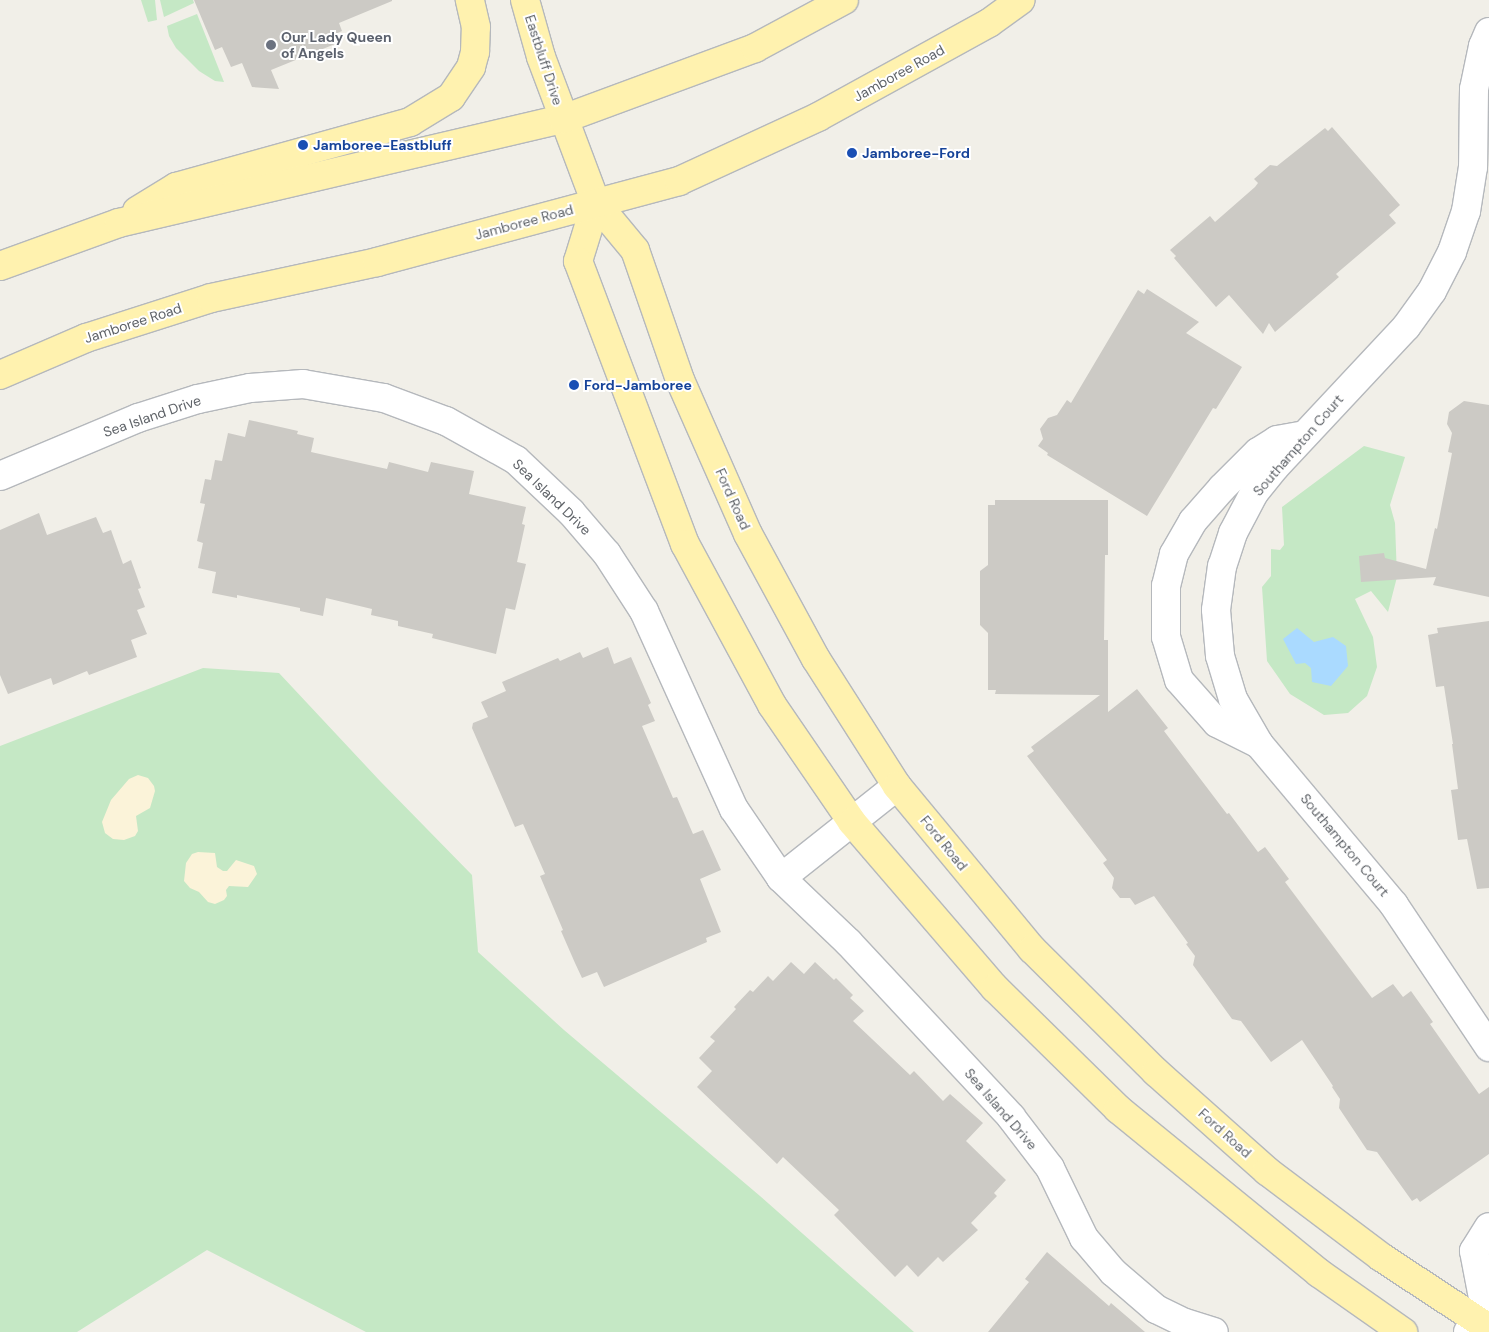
<!DOCTYPE html>
<style>
body{margin:0}
#map{position:relative;width:1489px;height:1332px;overflow:hidden;background:#f1efe8;font-family:"DM Sans",sans-serif}
div>[style]{position:absolute}
[style*='--x']{left:calc(var(--x)*1px);top:calc(var(--y)*1px);width:calc(var(--w)*1px);rotate:calc(var(--a)*1deg)}
.green>*{inset:0;background:#c5e8c5}
.sand>*{inset:0;background:#fbf3d9}
.water>*{inset:0;background:#aadaff}
.building>*{inset:0;background:#cccac5}
.roads{filter:drop-shadow(1px 0 #b5b8bc) drop-shadow(-1px 0 #b5b8bc) drop-shadow(0 1px #b5b8bc) drop-shadow(0 -1px #b5b8bc)}
.minor>*{height:28px;margin:-14px;padding:0 14px;transform-origin:14px;border-radius:14px;background:#fff}
.major>*{height:28px;margin:-14px;padding:0 14px;transform-origin:14px;border-radius:14px;background:#fff2af}
.dots>*{width:14px;height:14px;translate:-50% -50%;box-sizing:border-box;border:2px solid #fff;border-radius:50%}
span{translate:-50% -50%;white-space:nowrap;text-align:center;line-height:1.15;-webkit-text-stroke:4px #fff;paint-order:stroke}
.worship-label{font-size:14px;color:#5b616d;font-weight:700}
.left{translate:0 -50%;text-align:left}
.street-label{font-size:14px;color:#5f6368}
.transit-label{font-size:14px;color:#164399;font-weight:700}
</style>
<div id="map">
<div class="green">
<div style="clip-path:polygon(141px 0,155px 0,157px 20px,148px 22px)"></div>
<div style="clip-path:polygon(160px 0,193px 0,194px 3px,164px 17px)"></div>
<div style="clip-path:polygon(197px 14px,224px 82px,215px 81px,199px 71px,176px 48px,169px 36px,167px 26px)"></div>
<div style="clip-path:polygon(1364px 446px,1405px 457px,1390px 505px,1395px 523px,1397px 577px,1388px 612px,1371px 591px,1355px 599px,1373px 637px,1377px 667px,1367px 696px,1348px 713px,1324px 715px,1290px 694px,1267px 661px,1262px 587px,1271px 576px,1271px 549px,1280px 550px,1284px 545px,1282px 507px)"></div>
<div style="clip-path:polygon(203px 668px,279px 673px,380px 781px,472px 875px,478px 952px,564px 1030px,760px 1196px,914px 1332px,366px 1332px,207px 1250px,77px 1332px,0 1332px,0 746px)"></div>
</div>
<div class="sand">
<div style="clip-path:polygon(138px 775px,148px 778px,154px 786px,155px 791px,150px 808px,136px 816px,138px 831px,135px 836px,124px 840px,113px 839px,105px 833px,102px 822px,111px 800px,129px 779px)"></div>
<div style="clip-path:polygon(198px 852px,215px 853px,217px 867px,223px 871px,227px 871px,236px 860px,254px 866px,257px 874px,248px 887px,229px 886px,226px 890px,227px 896px,224px 900px,215px 904px,208px 902px,199px 892px,190px 888px,184px 881px,186px 863px,192px 854px)"></div>
</div>
<div class="water">
<div style="clip-path:polygon(1297px 628px,1314px 642px,1333px 637px,1346px 646px,1348px 666px,1331px 686px,1312px 682px,1311px 668px,1305px 663px,1296px 664px,1283px 639px)"></div>
</div>
<div class="building">
<div style="clip-path:polygon(194px 0,392px 0,392px 1px,339px 23px,342px 31px,331px 36px,335px 44px,271px 70px,279px 89px,252px 87px,242px 63px,231px 67px,222px 47px,215px 50px)"></div>
<div style="clip-path:polygon(1332px 127px,1400px 205px,1389px 215px,1396px 223px,1336px 274px,1339px 277px,1275px 332px,1269px 323px,1263px 334px,1229px 295px,1216px 307px,1174px 258px,1176px 256px,1170px 250px,1210px 216px,1215px 222px,1255px 187px,1258px 183px,1254px 179px,1270px 165px,1277px 166px,1325px 128px,1328px 131px)"></div>
<div style="clip-path:polygon(1147px 289px,1199px 322px,1186px 333px,1242px 367px,1216px 409px,1213px 408px,1147px 516px,1047px 455px,1048px 453px,1038px 446px,1043px 439px,1040px 429px,1048px 418px,1057px 415px,1067px 400px,1071px 403px,1138px 290px,1144px 294px)"></div>
<div style="clip-path:polygon(1464px 401px,1489px 405px,1489px 597px,1433px 585px,1436px 577px,1361px 582px,1359px 556px,1384px 553px,1385px 558px,1426px 569px,1435px 528px,1437px 529px,1452px 453px,1448px 452px,1452px 433px,1447px 424px,1449px 412px)"></div>
<div style="clip-path:polygon(249px 420px,298px 431px,297px 434px,314px 438px,311px 452px,387px 469px,389px 462px,428px 472px,431px 462px,474px 471px,469px 494px,526px 507px,522px 524px,525px 525px,517px 562px,526px 564px,515px 610px,506px 608px,496px 654px,432px 638px,433px 634px,398px 626px,398px 621px,371px 615px,372px 609px,326px 598px,323px 616px,300px 611px,300px 608px,237px 595px,237px 598px,212px 593px,216px 572px,198px 568px,203px 543px,197px 541px,205px 504px,200px 503px,205px 479px,211px 480px,215px 460px,222px 461px,228px 433px,245px 437px)"></div>
<div style="clip-path:polygon(995px 500px,1108px 500px,1108px 555px,1105px 555px,1104px 640px,1108px 640px,1108px 712px,1137px 689px,1168px 728px,1164px 731px,1227px 814px,1229px 813px,1258px 852px,1265px 847px,1289px 879px,1285px 882px,1372px 998px,1393px 984px,1403px 997px,1411px 991px,1433px 1022px,1430px 1024px,1479px 1094px,1489px 1087px,1489px 1154px,1420px 1202px,1417px 1198px,1412px 1201px,1377px 1152px,1367px 1150px,1339px 1108px,1340px 1099px,1332px 1087px,1333px 1086px,1302px 1040px,1271px 1062px,1241px 1021px,1232px 1019px,1193px 965px,1195px 956px,1186px 944px,1188px 943px,1154px 896px,1135px 905px,1130px 898px,1120px 898px,1112px 888px,1114px 878px,1103px 863px,1107px 860px,1027px 756px,1034px 751px,1031px 747px,1100px 695px,995px 694px,996px 690px,988px 690px,988px 633px,980px 625px,980px 571px,988px 565px,988px 505px,995px 505px)"></div>
<div style="clip-path:polygon(39px 513px,47px 535px,96px 517px,103px 533px,111px 530px,123px 564px,131px 560px,141px 588px,138px 589px,145px 607px,137px 610px,147px 634px,131px 640px,137px 657px,89px 675px,87px 671px,53px 685px,51px 678px,8px 694px,0 675px,0 530px)"></div>
<div style="clip-path:polygon(1489px 621px,1489px 888px,1477px 889px,1467px 839px,1458px 840px,1451px 790px,1458px 789px,1452px 744px,1453px 744px,1444px 686px,1436px 687px,1428px 635px,1438px 633px,1437px 628px)"></div>
<div style="clip-path:polygon(608px 647px,614px 664px,631px 657px,651px 703px,648px 705px,655px 721px,642px 726px,673px 798px,677px 797px,693px 834px,703px 830px,721px 870px,700px 879px,721px 932px,706px 938px,707px 942px,604px 987px,597px 972px,582px 978px,575px 963px,561px 931px,563px 930px,540px 876px,545px 874px,523px 824px,515px 827px,472px 728px,473px 723px,488px 717px,481px 702px,506px 691px,502px 682px,558px 658px,560px 661px,580px 652px,583px 658px)"></div>
<div style="clip-path:polygon(791px 962px,804px 974px,815px 962px,834px 980px,836px 978px,853px 995px,850px 998px,864px 1011px,853px 1021px,910px 1075px,914px 1071px,943px 1101px,950px 1094px,983px 1123px,966px 1141px,1006px 1180px,994px 1193px,997px 1196px,971px 1223px,978px 1230px,943px 1262px,938px 1257px,918px 1277px,907px 1265px,895px 1277px,834px 1215px,839px 1210px,783px 1157px,777px 1164px,697px 1087px,712px 1071px,699px 1058px,715px 1041px,710px 1037px,736px 1009px,734px 1007px,750px 990px,753px 992px,768px 976px,773px 981px)"></div>
<div style="clip-path:polygon(1047px 1252px,1109px 1306px,1111px 1303px,1145px 1332px,988px 1332px,1029px 1282px,1025px 1279px)"></div>
</div>
<div class="roads">
<div class="minor">
<div style="--x:1489;--y:32;--w:15;--a:113"></div>
<div style="--x:1483;--y:46;--w:44;--a:101.8"></div>
<div style="--x:1474;--y:89;--w:78;--a:90.7"></div>
<div style="--x:1473;--y:167;--w:45;--a:99"></div>
<div style="--x:1466;--y:211;--w:43;--a:108.9"></div>
<div style="--x:1452;--y:252;--w:44;--a:117.1"></div>
<div style="--x:1432;--y:291;--w:44;--a:125.8"></div>
<div style="--x:1406;--y:327;--w:192;--a:133.1"></div>
<div style="--x:1275;--y:467;--w:33;--a:129"></div>
<div style="--x:1254;--y:493;--w:45;--a:117.7"></div>
<div style="--x:1233;--y:533;--w:35;--a:108"></div>
<div style="--x:1222;--y:566;--w:44;--a:97.8"></div>
<div style="--x:1216;--y:610;--w:46;--a:85"></div>
<div style="--x:1220;--y:656;--w:45;--a:73.2"></div>
<div style="--x:1233;--y:699;--w:52;--a:60"></div>
<div style="--x:1259;--y:744;--w:210;--a:50"></div>
<div style="--x:1394;--y:905;--w:171;--a:56.2"></div>
<div style="--x:0;--y:476;--w:150;--a:-22.8"></div>
<div style="--x:138;--y:418;--w:63;--a:-17.6"></div>
<div style="--x:198;--y:399;--w:53;--a:-11.9"></div>
<div style="--x:250;--y:388;--w:53;--a:-4.3"></div>
<div style="--x:303;--y:384;--w:82;--a:9.8"></div>
<div style="--x:384;--y:398;--w:66;--a:20.4"></div>
<div style="--x:446;--y:421;--w:80;--a:29.1"></div>
<div style="--x:516;--y:460;--w:76;--a:43.4"></div>
<div style="--x:571;--y:512;--w:55;--a:49.4"></div>
<div style="--x:607;--y:554;--w:68;--a:57"></div>
<div style="--x:644;--y:611;--w:217;--a:65.6"></div>
<div style="--x:734;--y:809;--w:83;--a:55.7"></div>
<div style="--x:781;--y:878;--w:94;--a:43.7"></div>
<div style="--x:849;--y:943;--w:238;--a:47"></div>
<div style="--x:1011;--y:1117;--w:64;--a:52.6"></div>
<div style="--x:1050;--y:1168;--w:78;--a:64.1"></div>
<div style="--x:1084;--y:1238;--w:45;--a:49.5"></div>
<div style="--x:1113;--y:1272;--w:57;--a:40.7"></div>
<div style="--x:1156;--y:1309;--w:32;--a:26"></div>
<div style="--x:1185;--y:1323;--w:30;--a:17"></div>
<div style="--x:1259;--y:744;--w:47;--a:-153.4"></div>
<div style="--x:1217;--y:723;--w:57;--a:-131.5"></div>
<div style="--x:1179;--y:680;--w:45;--a:-106.8"></div>
<div style="--x:1166;--y:637;--w:51;--a:-90"></div>
<div style="--x:1166;--y:586;--w:33;--a:-76"></div>
<div style="--x:1174;--y:554;--w:38;--a:-60"></div>
<div style="--x:1193;--y:521;--w:44;--a:-48.7"></div>
<div style="--x:1222;--y:488;--w:51;--a:-45"></div>
<div style="--x:1258;--y:452;--w:22;--a:-32"></div>
<div style="--x:1277;--y:440;--w:27;--a:-10"></div>
<div style="--x:781;--y:878;--w:148;--a:-38.4"></div>
<div style="--x:1468;--y:1332;--w:33;--a:-61"></div>
<div style="--x:1484;--y:1303;--w:53;--a:-100.9"></div>
<div style="--x:1474;--y:1251;--w:28;--a:-58"></div>
</div>
<div class="major">
<div style="--x:525;--y:0;--w:59;--a:74.3"></div>
<div style="--x:541;--y:57;--w:156;--a:69.4"></div>
<div style="--x:596;--y:203;--w:61;--a:50.3"></div>
<div style="--x:635;--y:250;--w:138;--a:70.9"></div>
<div style="--x:680;--y:380;--w:168;--a:66.2"></div>
<div style="--x:748;--y:534;--w:142;--a:61.5"></div>
<div style="--x:816;--y:659;--w:151;--a:57.5"></div>
<div style="--x:897;--y:786;--w:212;--a:50.4"></div>
<div style="--x:1032;--y:949;--w:175;--a:44.8"></div>
<div style="--x:1156;--y:1072;--w:149;--a:41.7"></div>
<div style="--x:1267;--y:1171;--w:143;--a:37"></div>
<div style="--x:1381;--y:1257;--w:129;--a:33.3"></div>
<div style="--x:596;--y:203;--w:61;--a:107.2"></div>
<div style="--x:578;--y:261;--w:303;--a:69.3"></div>
<div style="--x:685;--y:544;--w:183;--a:61.6"></div>
<div style="--x:772;--y:705;--w:142;--a:55.6"></div>
<div style="--x:852;--y:822;--w:219;--a:49.3"></div>
<div style="--x:995;--y:988;--w:173;--a:44.5"></div>
<div style="--x:1118;--y:1109;--w:259;--a:39.2"></div>
<div style="--x:1319;--y:1273;--w:103;--a:35.1"></div>
<div style="--x:137;--y:211;--w:46;--a:-31.6"></div>
<div style="--x:176;--y:187;--w:243;--a:-15.5"></div>
<div style="--x:410;--y:122;--w:48;--a:-31.4"></div>
<div style="--x:451;--y:97;--w:36;--a:-56"></div>
<div style="--x:471;--y:67;--w:16;--a:-75"></div>
<div style="--x:475;--y:52;--w:25;--a:-88"></div>
<div style="--x:476;--y:27;--w:28;--a:-103"></div>
<div style="--x:0;--y:266;--w:127;--a:-19.9"></div>
<div style="--x:119;--y:223;--w:456;--a:-13.2"></div>
<div style="--x:563;--y:119;--w:205;--a:-20.3"></div>
<div style="--x:755;--y:48;--w:101;--a:-28.3"></div>
<div style="--x:0;--y:375;--w:94;--a:-23.3"></div>
<div style="--x:86;--y:338;--w:131;--a:-17.7"></div>
<div style="--x:211;--y:298;--w:170;--a:-12.2"></div>
<div style="--x:377;--y:262;--w:313;--a:-15"></div>
<div style="--x:679;--y:181;--w:153;--a:-24.7"></div>
<div style="--x:818;--y:117;--w:195;--a:-28.8"></div>
<div style="--x:989;--y:23;--w:39;--a:-36"></div>
</div>
</div>
<div class="dots">
<div style="left:271px;top:45px;background:#6b7280"></div>
<div style="left:303px;top:145px;background:#1a4fb4"></div>
<div style="left:852px;top:153px;background:#1a4fb4"></div>
<div style="left:574px;top:385px;background:#1a4fb4"></div>
</div>
<div class="worship-label">
<span class="left" style="left:281px;top:45px">Our Lady Queen<br>of Angels</span>
</div>
<div class="street-label">
<span style="left:544px;top:60px;rotate:72deg">Eastbluff Drive</span>
<span style="left:899px;top:73px;rotate:-29deg">Jamboree Road</span>
<span style="left:524px;top:222px;rotate:-15deg">Jamboree Road</span>
<span style="left:133px;top:323px;rotate:-18deg">Jamboree Road</span>
<span style="left:152px;top:416px;rotate:-19deg">Sea Island Drive</span>
<span style="left:1298px;top:445px;rotate:-49deg">Southampton Court</span>
<span style="left:552px;top:497px;rotate:44deg">Sea Island Drive</span>
<span style="left:733px;top:499px;rotate:66deg">Ford Road</span>
<span style="left:944px;top:843px;rotate:51deg">Ford Road</span>
<span style="left:1345px;top:845px;rotate:50deg">Southampton Court</span>
<span style="left:1001px;top:1109px;rotate:49deg">Sea Island Drive</span>
<span style="left:1225px;top:1133px;rotate:42deg">Ford Road</span>
</div>
<div class="transit-label">
<span class="left" style="left:313px;top:145px">Jamboree-Eastbluff</span>
<span class="left" style="left:862px;top:153px">Jamboree-Ford</span>
<span class="left" style="left:584px;top:385px">Ford-Jamboree</span>
</div>
</div>
